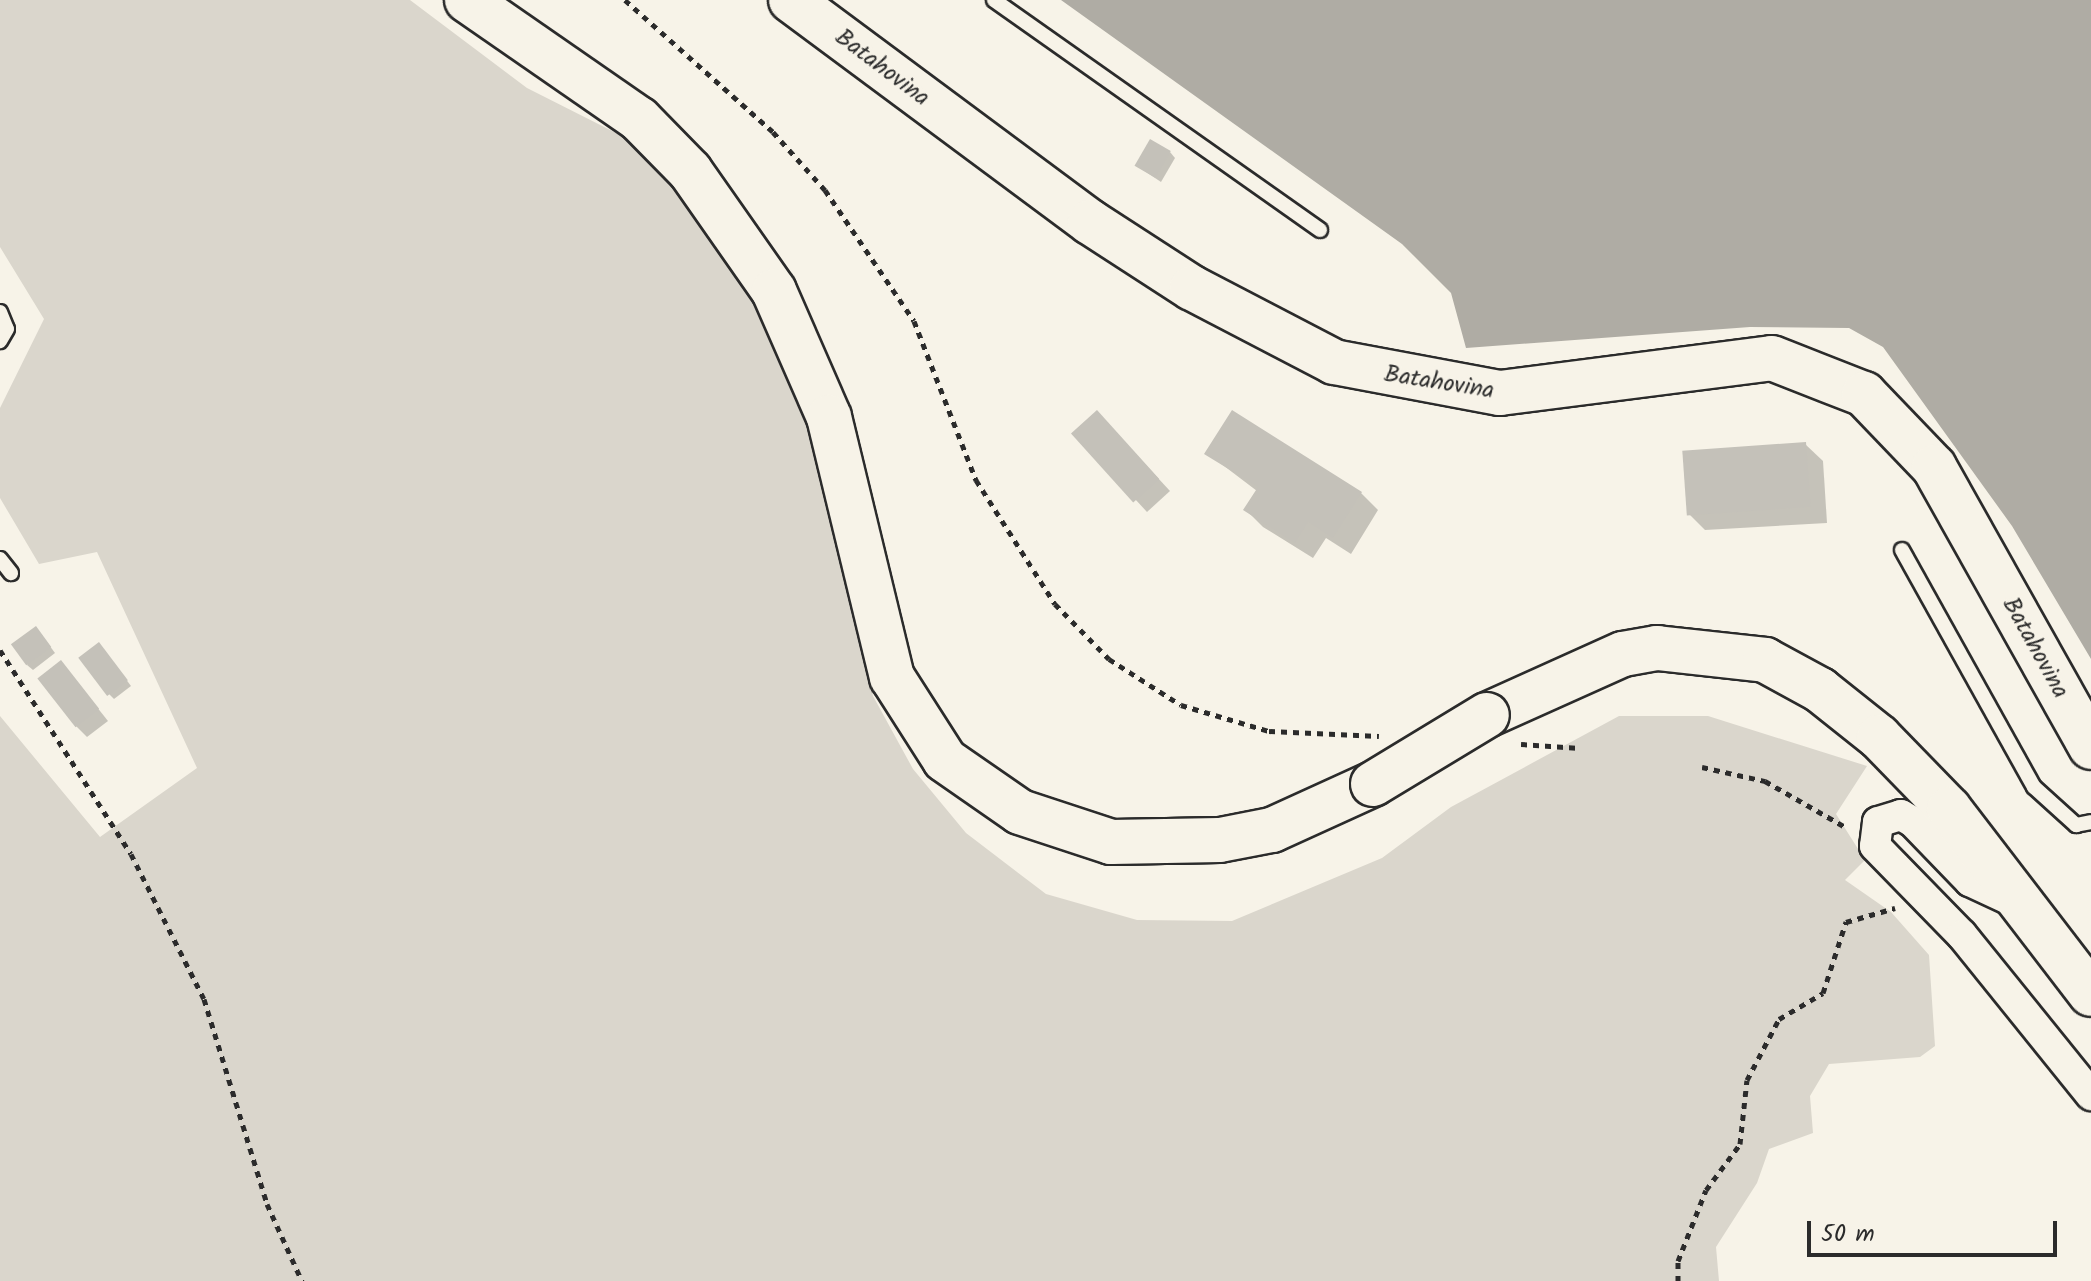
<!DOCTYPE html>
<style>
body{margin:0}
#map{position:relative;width:2091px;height:1281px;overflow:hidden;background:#f7f3e8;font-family:Kalam,sans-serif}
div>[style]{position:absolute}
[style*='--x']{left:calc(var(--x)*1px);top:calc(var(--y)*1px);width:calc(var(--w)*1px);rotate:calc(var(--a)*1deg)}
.green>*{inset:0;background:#dad6cc}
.water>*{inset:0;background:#afaca4}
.shadow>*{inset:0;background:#0003}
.building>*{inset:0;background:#c4c1b9;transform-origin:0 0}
.path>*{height:5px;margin-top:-2.5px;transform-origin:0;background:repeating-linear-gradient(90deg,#2b2b2b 0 6px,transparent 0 12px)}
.roads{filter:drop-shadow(2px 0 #2b2b2b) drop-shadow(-2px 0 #2b2b2b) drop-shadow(0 2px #2b2b2b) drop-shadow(0 -2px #2b2b2b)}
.service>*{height:14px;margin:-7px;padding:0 7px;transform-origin:7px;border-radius:7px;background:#f7f3e8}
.minor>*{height:30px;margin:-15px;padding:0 15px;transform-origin:15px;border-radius:15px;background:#f7f3e8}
.primary>*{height:44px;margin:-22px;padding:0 22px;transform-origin:22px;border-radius:22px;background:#f7f3e8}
.bridges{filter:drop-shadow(2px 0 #2b2b2b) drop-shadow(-2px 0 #2b2b2b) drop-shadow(0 2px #2b2b2b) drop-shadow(0 -2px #2b2b2b)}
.primary-bridge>*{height:44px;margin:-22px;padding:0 22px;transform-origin:22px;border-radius:22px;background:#f7f3e8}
span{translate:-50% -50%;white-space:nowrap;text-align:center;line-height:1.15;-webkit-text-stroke:6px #f7f3e8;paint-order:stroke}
.street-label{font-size:24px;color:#2b2b2b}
.scale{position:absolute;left:1807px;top:1221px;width:250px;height:36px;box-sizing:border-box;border:4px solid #2b2b2b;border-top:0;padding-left:10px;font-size:24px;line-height:28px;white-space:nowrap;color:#2b2b2b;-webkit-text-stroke:6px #f7f3e8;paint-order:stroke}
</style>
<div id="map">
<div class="green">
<div style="clip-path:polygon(0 0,410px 0,527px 88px,626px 138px,698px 199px,757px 283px,801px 390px,873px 696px,913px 769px,966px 833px,1046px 894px,1137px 920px,1232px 921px,1382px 858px,1451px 807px,1619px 716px,1708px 716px,1867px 766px,1836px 814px,1865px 860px,1845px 880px,1891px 912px,1929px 955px,1935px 1046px,1920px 1057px,1829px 1064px,1810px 1096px,1813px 1133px,1769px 1149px,1757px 1183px,1716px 1247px,1719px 1281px,0 1281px,0 716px,100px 837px,197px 768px,97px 552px,39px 564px,0 498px,0 408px,44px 319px,0 247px)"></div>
</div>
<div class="water">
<div style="clip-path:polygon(1061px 0,2091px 0,2091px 659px,2012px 526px,1883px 347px,1849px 328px,1750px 327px,1466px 348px,1451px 293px,1402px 244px)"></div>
</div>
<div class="shadow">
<div style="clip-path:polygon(1170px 152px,1175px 158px,1161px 182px,1137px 166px)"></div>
<div style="clip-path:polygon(1108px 424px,1170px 491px,1147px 512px,1075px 434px)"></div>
<div style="clip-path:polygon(1805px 444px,1823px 461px,1827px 523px,1705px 530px,1688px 513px)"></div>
<div style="clip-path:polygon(1207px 453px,1361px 493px,1378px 510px,1351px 554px,1326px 538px,1313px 558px,1263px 527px,1246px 510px,1257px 491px)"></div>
<div style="clip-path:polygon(41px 634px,55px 653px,33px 670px,27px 665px)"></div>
<div style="clip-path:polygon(104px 650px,131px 686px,114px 699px,109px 694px)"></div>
<div style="clip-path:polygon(61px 662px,108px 721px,87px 737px,76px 726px)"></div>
</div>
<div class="building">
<div style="left:1150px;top:139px;width:24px;height:31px;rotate:30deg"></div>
<div style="left:1097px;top:410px;width:93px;height:35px;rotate:48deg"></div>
<div style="clip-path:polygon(1232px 410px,1362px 492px,1333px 538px,1308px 522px,1295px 543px,1243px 510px,1258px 487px,1204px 454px)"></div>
<div style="left:1806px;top:442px;width:65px;height:124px;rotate:86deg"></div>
<div style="left:36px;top:626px;width:26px;height:31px;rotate:54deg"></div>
<div style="left:99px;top:642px;width:48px;height:26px;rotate:53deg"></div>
<div style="left:61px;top:660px;width:62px;height:30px;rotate:52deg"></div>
</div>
<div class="path">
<div style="--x:625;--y:0;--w:198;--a:41.7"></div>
<div style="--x:773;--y:132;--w:78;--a:48.1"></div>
<div style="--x:825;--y:190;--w:158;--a:55.8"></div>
<div style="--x:914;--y:321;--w:171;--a:68.7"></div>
<div style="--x:976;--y:480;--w:147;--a:57.5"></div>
<div style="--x:1055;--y:604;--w:77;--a:45.5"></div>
<div style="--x:1109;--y:659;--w:85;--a:32.6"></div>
<div style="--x:1181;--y:705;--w:92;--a:16.5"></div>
<div style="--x:1269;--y:731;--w:110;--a:2.6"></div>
<div style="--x:0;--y:650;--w:242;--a:57.3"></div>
<div style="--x:131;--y:854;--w:162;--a:63.3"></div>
<div style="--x:204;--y:999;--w:214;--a:72.9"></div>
<div style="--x:267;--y:1204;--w:85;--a:65.6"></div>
<div style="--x:1521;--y:744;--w:59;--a:3.9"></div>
<div style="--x:1702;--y:767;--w:65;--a:12.5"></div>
<div style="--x:1765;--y:781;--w:95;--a:29.8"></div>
<div style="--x:1678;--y:1281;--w:20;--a:-90"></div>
<div style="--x:1678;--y:1261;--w:76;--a:-68.5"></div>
<div style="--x:1706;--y:1190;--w:57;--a:-53.5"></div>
<div style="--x:1740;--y:1144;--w:64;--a:-83.8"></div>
<div style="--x:1747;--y:1080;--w:69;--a:-62.3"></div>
<div style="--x:1779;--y:1019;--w:51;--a:-30.6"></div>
<div style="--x:1823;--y:993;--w:75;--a:-72.1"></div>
<div style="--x:1846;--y:922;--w:51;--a:-15.9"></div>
</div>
<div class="roads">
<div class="service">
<div style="--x:994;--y:0;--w:399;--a:35.2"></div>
<div style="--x:0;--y:312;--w:18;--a:68"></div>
<div style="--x:7;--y:329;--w:14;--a:120"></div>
<div style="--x:1902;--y:550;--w:271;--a:60.9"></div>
<div style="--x:2034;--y:787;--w:57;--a:42.1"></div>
<div style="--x:2076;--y:825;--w:15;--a:-11"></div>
<div style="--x:0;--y:559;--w:18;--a:52"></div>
</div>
<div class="minor">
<div style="--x:2019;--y:904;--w:54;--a:-154.9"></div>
<div style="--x:1970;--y:881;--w:82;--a:-134"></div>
<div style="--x:1913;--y:822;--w:14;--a:-150"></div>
<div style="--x:1901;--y:815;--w:24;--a:163"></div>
<div style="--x:1878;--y:822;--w:24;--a:97"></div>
<div style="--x:1875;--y:846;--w:124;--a:45.7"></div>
<div style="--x:1962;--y:935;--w:206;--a:51.1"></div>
</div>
<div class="primary">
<div style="--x:467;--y:0;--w:209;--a:34.7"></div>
<div style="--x:639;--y:119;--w:73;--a:45.6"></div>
<div style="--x:690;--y:171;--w:146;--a:55"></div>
<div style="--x:774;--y:291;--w:137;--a:66.4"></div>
<div style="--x:829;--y:417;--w:268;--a:76.4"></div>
<div style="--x:892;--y:677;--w:98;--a:57.4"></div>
<div style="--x:945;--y:760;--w:91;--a:34.7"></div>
<div style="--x:1020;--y:812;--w:96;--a:18.2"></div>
<div style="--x:1111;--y:842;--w:109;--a:-1.1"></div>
<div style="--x:1220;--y:840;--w:53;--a:-10.9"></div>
<div style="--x:1272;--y:830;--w:111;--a:-24.5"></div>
<div style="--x:791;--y:0;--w:372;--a:36.6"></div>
<div style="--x:1090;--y:222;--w:121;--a:32.9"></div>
<div style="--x:1192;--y:288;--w:160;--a:27.5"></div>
<div style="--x:1334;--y:362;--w:169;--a:10.6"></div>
<div style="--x:1500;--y:393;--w:274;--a:-7.3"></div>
<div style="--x:1772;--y:358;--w:99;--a:21.4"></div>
<div style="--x:1864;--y:394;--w:101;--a:46.2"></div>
<div style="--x:1934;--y:467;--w:321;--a:60.7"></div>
<div style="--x:1487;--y:715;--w:149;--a:-24.2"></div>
<div style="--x:1623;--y:654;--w:35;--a:-10"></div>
<div style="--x:1657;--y:648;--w:109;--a:6.3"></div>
<div style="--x:1765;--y:660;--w:63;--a:28.6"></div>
<div style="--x:1820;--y:690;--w:75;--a:38.5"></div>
<div style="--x:1879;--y:737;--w:100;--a:45.8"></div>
<div style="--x:1949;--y:809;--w:233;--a:52.5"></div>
</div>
</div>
<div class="bridges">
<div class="primary-bridge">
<div style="--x:1373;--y:784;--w:133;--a:-31.2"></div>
</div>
</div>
<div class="street-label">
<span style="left:882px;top:68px;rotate:37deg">Batahovina</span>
<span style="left:1439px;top:383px;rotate:9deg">Batahovina</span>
<span style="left:2035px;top:648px;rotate:61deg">Batahovina</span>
</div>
<div class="scale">50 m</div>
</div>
